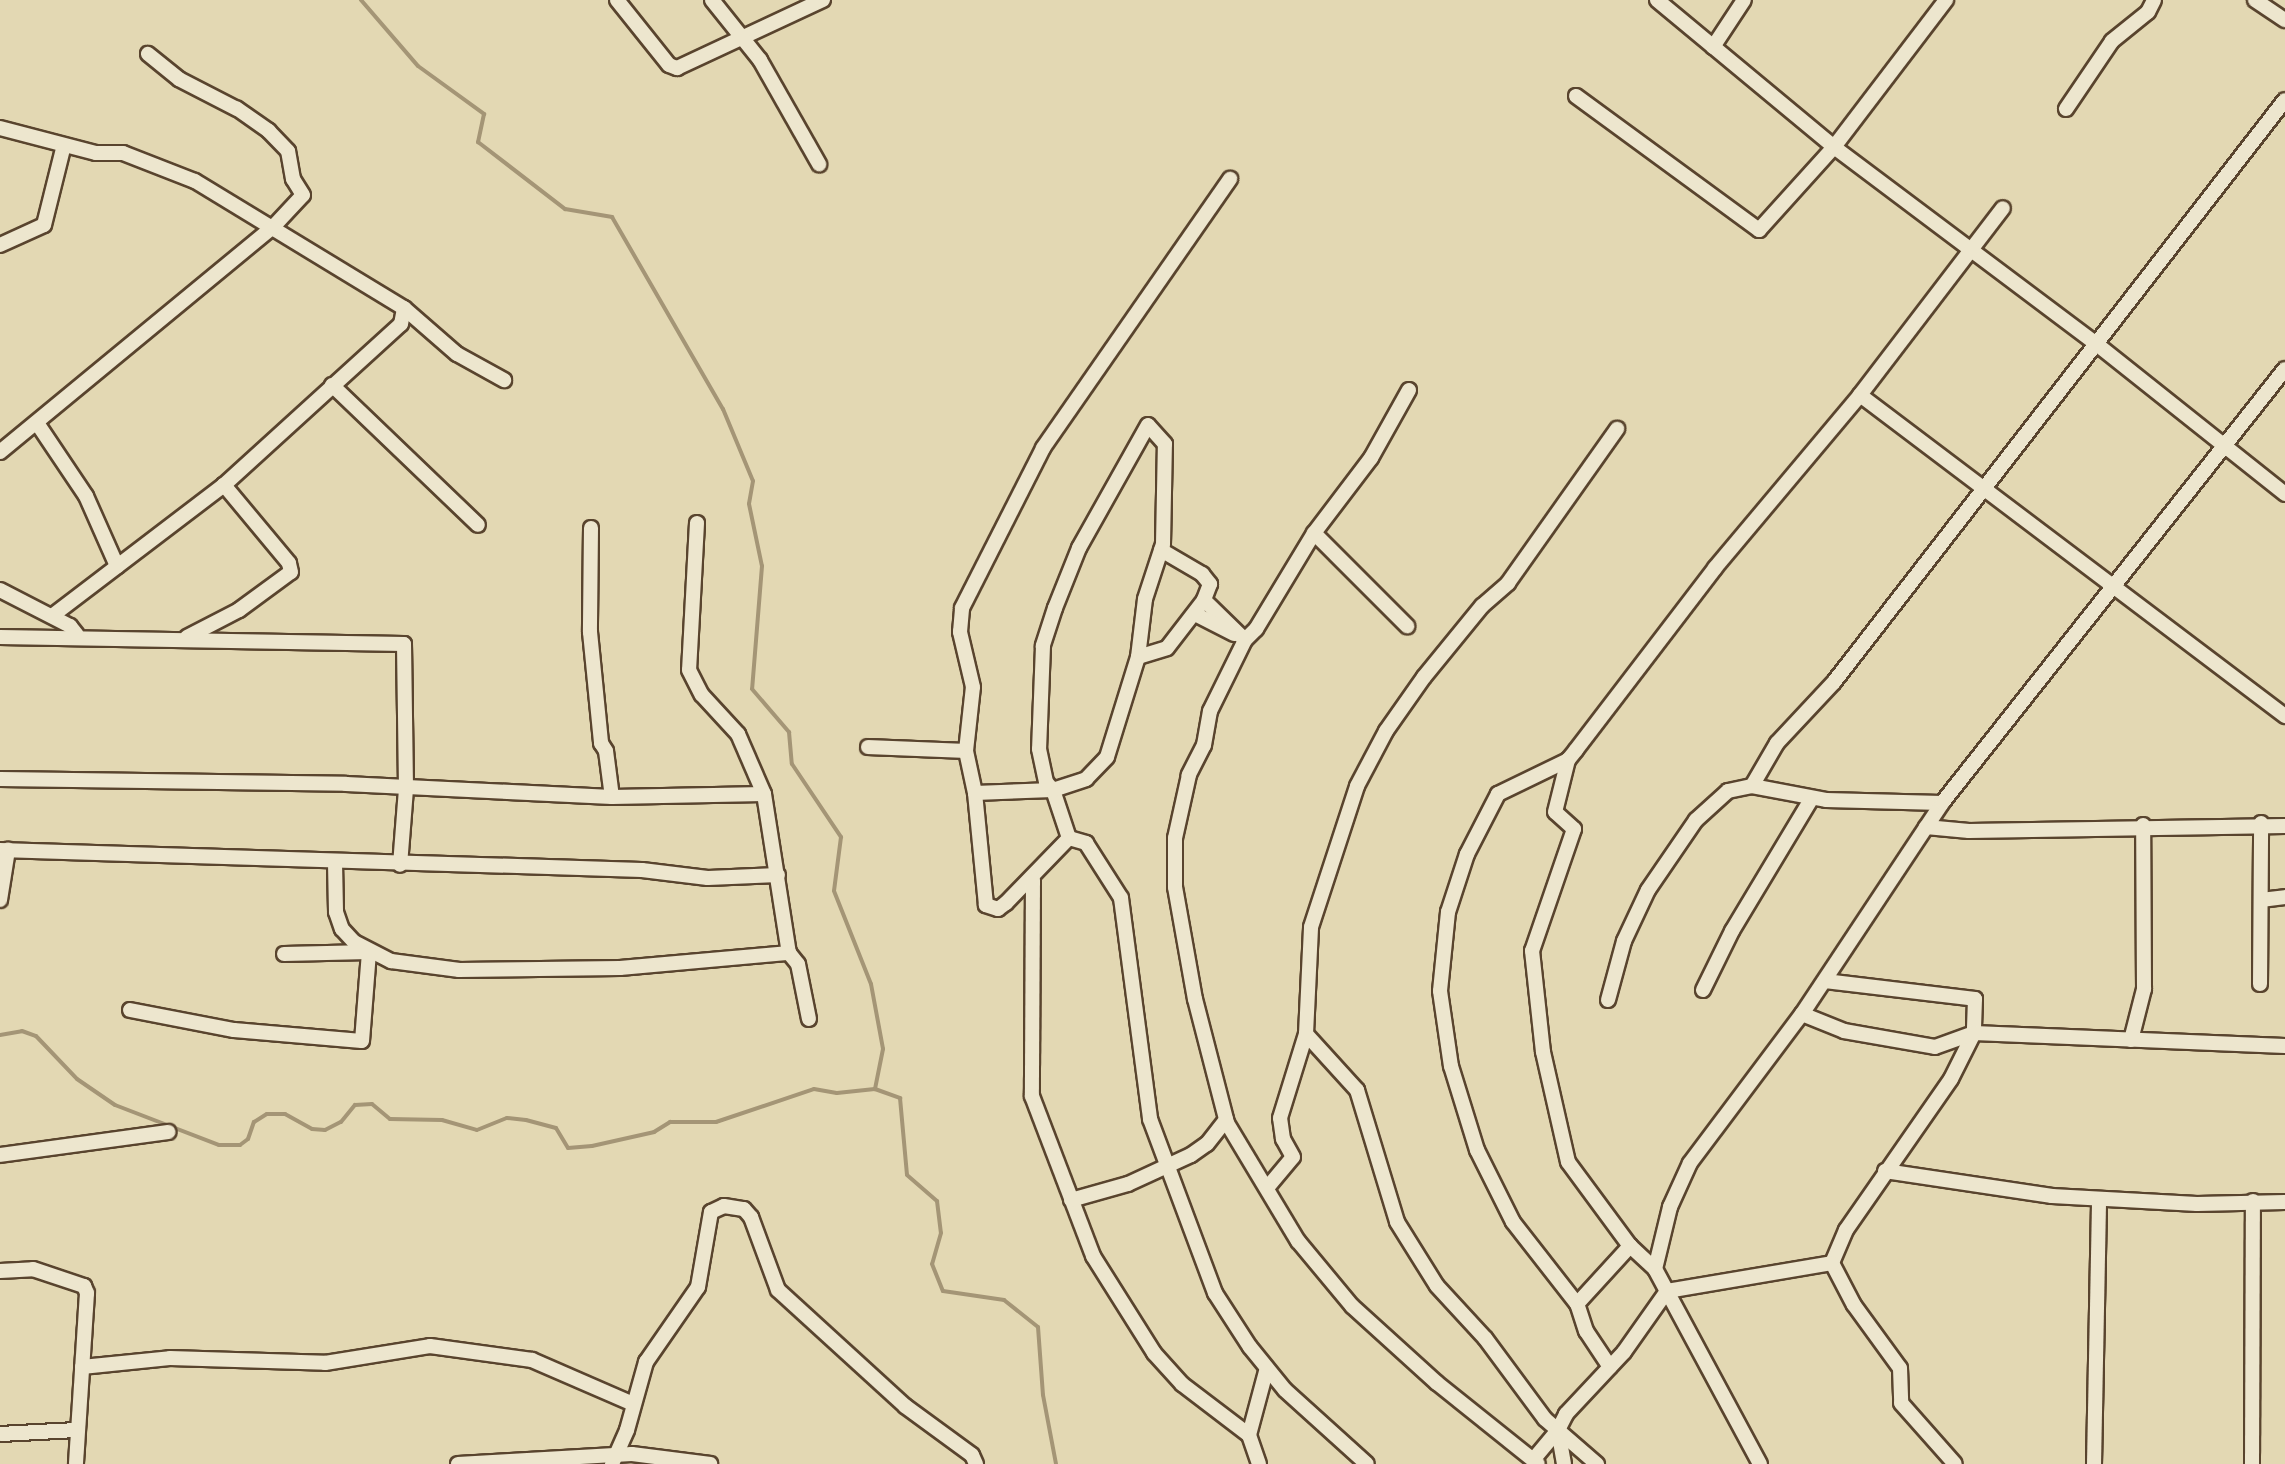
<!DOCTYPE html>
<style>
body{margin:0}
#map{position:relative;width:2285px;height:1464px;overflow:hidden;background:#e3d8b3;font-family:"Old Standard TT",serif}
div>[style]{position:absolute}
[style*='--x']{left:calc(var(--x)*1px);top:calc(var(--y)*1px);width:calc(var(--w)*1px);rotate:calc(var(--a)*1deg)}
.stream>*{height:4px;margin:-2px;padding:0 2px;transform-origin:2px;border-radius:2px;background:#a49576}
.roads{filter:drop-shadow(2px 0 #59442e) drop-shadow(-2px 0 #59442e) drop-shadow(0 2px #59442e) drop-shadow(0 -2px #59442e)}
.minor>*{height:14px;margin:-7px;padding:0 7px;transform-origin:7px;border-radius:7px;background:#ede6ce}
span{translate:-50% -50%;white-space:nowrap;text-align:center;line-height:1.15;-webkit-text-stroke:8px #ede6ce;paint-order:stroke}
</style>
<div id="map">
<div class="stream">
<div style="--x:361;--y:0;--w:87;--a:49.2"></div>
<div style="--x:418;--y:66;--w:82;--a:36"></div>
<div style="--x:484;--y:114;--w:29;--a:102"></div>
<div style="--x:478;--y:142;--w:110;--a:37.6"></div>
<div style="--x:565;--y:209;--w:48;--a:9.7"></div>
<div style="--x:612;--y:217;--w:222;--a:60"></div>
<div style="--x:723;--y:409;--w:78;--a:67.4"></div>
<div style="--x:753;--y:481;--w:23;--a:100"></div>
<div style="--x:749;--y:504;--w:63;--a:78.2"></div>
<div style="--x:762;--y:566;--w:123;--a:94.6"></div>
<div style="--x:752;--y:689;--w:57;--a:49.3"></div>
<div style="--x:789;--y:732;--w:32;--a:85"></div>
<div style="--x:792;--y:764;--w:88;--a:56.1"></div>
<div style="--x:841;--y:837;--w:54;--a:97.4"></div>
<div style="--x:834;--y:891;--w:100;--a:68.3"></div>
<div style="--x:871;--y:984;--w:66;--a:79.5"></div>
<div style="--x:883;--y:1049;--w:41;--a:101.3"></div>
<div style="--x:875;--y:1089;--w:27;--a:20"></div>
<div style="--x:900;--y:1098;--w:77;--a:84.8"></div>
<div style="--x:907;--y:1175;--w:40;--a:41"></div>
<div style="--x:937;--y:1201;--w:32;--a:83"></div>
<div style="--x:941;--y:1233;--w:32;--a:106"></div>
<div style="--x:932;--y:1264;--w:29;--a:68"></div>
<div style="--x:943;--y:1291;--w:62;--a:8.4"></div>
<div style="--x:1004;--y:1300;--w:43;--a:38.5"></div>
<div style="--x:1038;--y:1327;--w:68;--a:85.8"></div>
<div style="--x:1043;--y:1395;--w:70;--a:79.3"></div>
<div style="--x:0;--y:1035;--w:22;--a:-10"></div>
<div style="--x:22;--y:1031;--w:15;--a:20"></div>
<div style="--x:36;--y:1036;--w:59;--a:46.4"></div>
<div style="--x:77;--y:1079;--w:46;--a:34.4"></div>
<div style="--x:115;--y:1105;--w:111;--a:21"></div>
<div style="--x:219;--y:1145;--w:21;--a:0"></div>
<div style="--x:240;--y:1145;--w:10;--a:-37"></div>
<div style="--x:248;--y:1139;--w:18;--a:-71"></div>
<div style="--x:254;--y:1122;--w:15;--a:-32"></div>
<div style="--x:267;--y:1114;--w:18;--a:0"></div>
<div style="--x:285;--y:1114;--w:31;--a:29"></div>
<div style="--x:312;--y:1129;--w:13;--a:4"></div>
<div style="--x:325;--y:1130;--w:18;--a:-27"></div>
<div style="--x:341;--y:1122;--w:22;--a:-51"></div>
<div style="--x:355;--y:1105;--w:17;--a:-3"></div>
<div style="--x:372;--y:1104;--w:23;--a:40"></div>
<div style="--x:390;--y:1119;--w:52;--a:1.1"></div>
<div style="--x:442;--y:1120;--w:36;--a:16"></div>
<div style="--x:477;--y:1130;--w:32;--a:-22"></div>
<div style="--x:507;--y:1118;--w:19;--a:6"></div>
<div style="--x:526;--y:1120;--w:31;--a:15"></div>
<div style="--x:556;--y:1128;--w:23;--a:59"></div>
<div style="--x:568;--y:1148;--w:24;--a:-5"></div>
<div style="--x:592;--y:1146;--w:64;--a:-12.7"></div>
<div style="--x:654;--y:1132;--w:19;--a:-32"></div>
<div style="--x:670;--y:1122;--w:46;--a:0"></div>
<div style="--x:716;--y:1122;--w:103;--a:-18.6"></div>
<div style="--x:814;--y:1089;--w:23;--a:10"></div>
<div style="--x:837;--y:1093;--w:38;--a:-6"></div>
</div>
<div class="roads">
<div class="minor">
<div style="--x:617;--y:0;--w:83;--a:51.3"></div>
<div style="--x:669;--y:65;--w:9;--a:21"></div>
<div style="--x:677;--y:68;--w:161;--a:-25"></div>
<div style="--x:712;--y:0;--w:77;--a:51.3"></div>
<div style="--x:760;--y:60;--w:120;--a:60.4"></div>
<div style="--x:1657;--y:0;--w:230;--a:39.7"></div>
<div style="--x:1834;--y:147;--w:325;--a:36.9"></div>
<div style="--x:2094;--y:342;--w:244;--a:38.5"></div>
<div style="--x:2255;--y:0;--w:36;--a:34"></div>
<div style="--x:1713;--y:47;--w:56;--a:-56.6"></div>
<div style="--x:1576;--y:96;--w:227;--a:36.2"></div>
<div style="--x:1759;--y:230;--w:112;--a:-47.9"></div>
<div style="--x:1834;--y:147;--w:185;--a:-52.7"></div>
<div style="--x:2066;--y:109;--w:82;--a:-55.9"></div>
<div style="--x:2112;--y:41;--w:46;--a:-38.9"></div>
<div style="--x:2148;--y:12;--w:13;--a:-63"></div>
<div style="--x:0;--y:128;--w:99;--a:14.6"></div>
<div style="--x:96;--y:153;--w:27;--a:0"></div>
<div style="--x:123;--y:153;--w:77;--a:21.3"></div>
<div style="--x:195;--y:181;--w:245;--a:31.3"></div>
<div style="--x:404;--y:308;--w:70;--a:41"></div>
<div style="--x:457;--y:354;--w:54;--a:29"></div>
<div style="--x:0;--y:245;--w:48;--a:-24.4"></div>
<div style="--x:44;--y:225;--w:82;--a:-76"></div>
<div style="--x:332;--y:385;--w:202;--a:43.8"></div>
<div style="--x:1409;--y:390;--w:78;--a:119.2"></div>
<div style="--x:1371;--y:458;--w:94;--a:127.2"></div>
<div style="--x:1314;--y:533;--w:112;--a:121.1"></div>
<div style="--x:1256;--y:629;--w:16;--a:135"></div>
<div style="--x:1245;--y:640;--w:79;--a:116.2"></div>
<div style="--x:1210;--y:711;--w:35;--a:100"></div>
<div style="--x:1204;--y:745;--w:34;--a:117"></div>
<div style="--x:1189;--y:775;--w:65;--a:102.5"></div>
<div style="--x:1175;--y:838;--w:49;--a:90"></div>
<div style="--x:1175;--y:887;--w:114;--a:79.9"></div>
<div style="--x:1195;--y:999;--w:128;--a:75.5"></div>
<div style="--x:1227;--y:1123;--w:138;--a:59"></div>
<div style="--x:1298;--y:1241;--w:85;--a:50.3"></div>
<div style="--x:1352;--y:1306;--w:115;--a:42.2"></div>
<div style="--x:1437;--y:1383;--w:129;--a:38.7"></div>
<div style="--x:1860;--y:395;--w:533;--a:37.06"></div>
<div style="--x:37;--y:423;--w:88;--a:56.1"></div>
<div style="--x:86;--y:496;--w:77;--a:66.1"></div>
<div style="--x:0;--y:452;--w:355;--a:-39.5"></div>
<div style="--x:274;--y:226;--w:42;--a:-46.9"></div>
<div style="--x:303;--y:195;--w:19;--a:-122"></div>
<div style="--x:293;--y:179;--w:28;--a:-100"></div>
<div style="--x:288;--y:151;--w:28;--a:-134"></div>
<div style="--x:269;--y:131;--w:39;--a:-145"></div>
<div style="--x:237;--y:109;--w:65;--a:-152.7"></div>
<div style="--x:179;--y:79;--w:40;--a:-141"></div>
<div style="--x:697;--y:523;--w:147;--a:93.1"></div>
<div style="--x:689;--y:670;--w:28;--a:63"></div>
<div style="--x:702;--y:695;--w:53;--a:47.3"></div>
<div style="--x:738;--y:734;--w:65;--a:66.6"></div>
<div style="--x:764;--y:794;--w:161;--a:81.1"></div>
<div style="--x:789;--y:953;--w:14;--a:51"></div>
<div style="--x:798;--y:964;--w:56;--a:78.7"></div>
<div style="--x:591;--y:528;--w:104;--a:90.6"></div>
<div style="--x:590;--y:632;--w:112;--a:84.3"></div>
<div style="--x:601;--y:743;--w:9;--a:58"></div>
<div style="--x:606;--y:751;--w:46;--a:82.6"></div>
<div style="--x:1314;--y:533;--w:132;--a:45"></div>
<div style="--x:1161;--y:550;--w:48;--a:30.3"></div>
<div style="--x:1202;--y:574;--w:13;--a:51"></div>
<div style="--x:1210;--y:584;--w:17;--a:111"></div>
<div style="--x:1204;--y:600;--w:57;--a:44.3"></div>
<div style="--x:0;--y:590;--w:79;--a:27.2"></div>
<div style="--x:70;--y:626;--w:11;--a:52"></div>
<div style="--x:1195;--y:614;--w:44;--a:27.1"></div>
<div style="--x:52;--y:616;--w:216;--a:-37.3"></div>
<div style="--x:224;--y:485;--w:239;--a:-42.3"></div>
<div style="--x:401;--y:324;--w:16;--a:-79"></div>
<div style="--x:0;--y:637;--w:404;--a:1"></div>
<div style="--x:404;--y:644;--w:145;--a:89.2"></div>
<div style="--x:406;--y:789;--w:76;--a:94.5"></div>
<div style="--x:187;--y:637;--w:59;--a:-27.4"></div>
<div style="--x:239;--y:610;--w:64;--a:-36.2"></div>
<div style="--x:291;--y:572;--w:9;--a:-103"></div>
<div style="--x:289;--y:563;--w:102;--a:-129.8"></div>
<div style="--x:1138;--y:657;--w:58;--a:-83.1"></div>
<div style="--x:1145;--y:599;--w:58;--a:-71.9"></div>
<div style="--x:1163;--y:544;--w:100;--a:-88.9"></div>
<div style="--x:1165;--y:444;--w:25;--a:-132"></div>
<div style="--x:1148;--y:425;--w:141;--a:119.3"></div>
<div style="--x:1079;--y:548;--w:65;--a:111.8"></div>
<div style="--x:1055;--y:608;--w:40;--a:108"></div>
<div style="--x:1043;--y:646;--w:103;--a:92.2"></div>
<div style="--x:1039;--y:749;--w:34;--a:78"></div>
<div style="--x:1046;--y:782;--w:11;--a:49"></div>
<div style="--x:1053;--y:790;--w:51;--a:71.6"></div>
<div style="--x:1069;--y:838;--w:18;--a:16"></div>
<div style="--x:1086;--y:843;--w:65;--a:57.5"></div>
<div style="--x:1121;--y:898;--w:223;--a:82.5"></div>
<div style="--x:1150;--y:1119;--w:186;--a:69.5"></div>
<div style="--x:1215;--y:1293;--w:64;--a:57.1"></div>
<div style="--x:1250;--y:1347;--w:55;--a:50.9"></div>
<div style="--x:1285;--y:1390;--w:110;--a:42.1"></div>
<div style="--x:868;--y:747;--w:98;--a:2.3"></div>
<div style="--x:1568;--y:760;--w:78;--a:154.1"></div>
<div style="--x:1498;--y:794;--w:68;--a:117.3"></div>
<div style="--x:1467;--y:854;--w:61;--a:108.1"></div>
<div style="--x:1448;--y:912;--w:79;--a:95.8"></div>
<div style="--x:1440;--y:991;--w:76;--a:81.7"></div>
<div style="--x:1451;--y:1066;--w:88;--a:72.8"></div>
<div style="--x:1477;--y:1150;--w:80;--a:63.4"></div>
<div style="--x:1513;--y:1222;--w:104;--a:52"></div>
<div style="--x:0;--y:779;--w:346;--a:0.8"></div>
<div style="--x:346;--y:784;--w:266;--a:2.8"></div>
<div style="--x:612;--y:797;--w:152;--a:-1.1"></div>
<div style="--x:1752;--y:786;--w:50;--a:-59.8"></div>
<div style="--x:1777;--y:743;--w:83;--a:-46.9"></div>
<div style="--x:1834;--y:682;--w:736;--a:-52.23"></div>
<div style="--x:975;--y:793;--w:78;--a:-2.2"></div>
<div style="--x:1053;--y:790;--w:35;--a:-18"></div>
<div style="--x:1086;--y:779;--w:30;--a:-46"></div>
<div style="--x:1107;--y:757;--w:105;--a:-72.8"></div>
<div style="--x:1138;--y:657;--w:30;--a:-17"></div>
<div style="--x:1167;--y:648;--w:61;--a:-52.4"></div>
<div style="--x:1926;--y:827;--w:43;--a:5.3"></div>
<div style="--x:1969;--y:831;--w:316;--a:-0.9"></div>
<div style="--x:1069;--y:838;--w:91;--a:134.1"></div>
<div style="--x:1006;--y:903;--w:10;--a:143"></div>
<div style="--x:998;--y:909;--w:13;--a:-162"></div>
<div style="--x:986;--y:905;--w:113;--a:-95.6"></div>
<div style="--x:975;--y:793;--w:43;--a:-102.1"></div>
<div style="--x:966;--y:751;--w:64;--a:-83.8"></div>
<div style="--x:973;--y:687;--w:57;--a:-103.3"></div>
<div style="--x:960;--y:632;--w:24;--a:-85"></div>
<div style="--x:962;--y:608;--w:179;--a:-63.1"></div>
<div style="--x:1043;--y:448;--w:328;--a:-55.2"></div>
<div style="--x:0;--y:850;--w:642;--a:1.78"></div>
<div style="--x:642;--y:870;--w:66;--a:6.9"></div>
<div style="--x:708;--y:878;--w:70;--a:-2.5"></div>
<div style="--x:335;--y:863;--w:49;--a:88.8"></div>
<div style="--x:336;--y:912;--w:18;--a:71"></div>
<div style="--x:342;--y:929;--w:18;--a:47"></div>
<div style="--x:354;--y:942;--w:42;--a:27.2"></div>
<div style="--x:391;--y:961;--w:69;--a:7.5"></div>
<div style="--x:459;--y:970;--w:161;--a:-0.7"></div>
<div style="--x:620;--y:968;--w:170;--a:-5.1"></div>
<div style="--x:1033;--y:880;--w:216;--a:90.3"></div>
<div style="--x:1032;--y:1096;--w:171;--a:69.1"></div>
<div style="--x:1093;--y:1256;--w:115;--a:57.8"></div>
<div style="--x:1154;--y:1353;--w:42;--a:47.9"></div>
<div style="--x:1182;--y:1384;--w:84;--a:37.3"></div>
<div style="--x:0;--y:900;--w:51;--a:-80.9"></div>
<div style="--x:2261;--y:900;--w:24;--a:-7"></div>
<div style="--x:1825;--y:981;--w:151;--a:6.8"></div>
<div style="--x:1975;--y:999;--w:34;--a:92"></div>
<div style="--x:1974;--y:1033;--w:51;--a:116.6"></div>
<div style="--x:1951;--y:1079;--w:184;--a:124.8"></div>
<div style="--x:1846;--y:1230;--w:36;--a:113"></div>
<div style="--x:1832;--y:1263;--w:47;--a:62.4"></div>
<div style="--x:1854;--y:1305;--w:78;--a:53.9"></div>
<div style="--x:1900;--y:1368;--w:35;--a:88"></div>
<div style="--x:1901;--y:1403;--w:81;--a:48.5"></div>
<div style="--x:2260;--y:984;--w:161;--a:-89.6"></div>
<div style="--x:1703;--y:990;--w:66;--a:-63.8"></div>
<div style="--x:1732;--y:931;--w:155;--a:-59"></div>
<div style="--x:1608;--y:1000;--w:61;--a:-74.8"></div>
<div style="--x:1624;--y:941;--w:56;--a:-64.8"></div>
<div style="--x:1648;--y:890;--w:85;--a:-55.6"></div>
<div style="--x:1696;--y:820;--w:43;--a:-42.2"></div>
<div style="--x:1728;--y:791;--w:25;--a:-12"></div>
<div style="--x:1752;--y:786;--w:75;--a:10.7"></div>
<div style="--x:1826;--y:800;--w:116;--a:1.5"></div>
<div style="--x:130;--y:1010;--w:106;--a:10.9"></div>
<div style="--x:234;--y:1030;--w:128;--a:4.9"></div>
<div style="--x:362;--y:1041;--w:89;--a:-85.5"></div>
<div style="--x:369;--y:952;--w:85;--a:178.7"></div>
<div style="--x:1802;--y:1014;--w:45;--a:22"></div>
<div style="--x:1844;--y:1031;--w:92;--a:10"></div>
<div style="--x:1935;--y:1047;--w:41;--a:-19.7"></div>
<div style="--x:1974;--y:1033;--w:311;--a:2.4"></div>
<div style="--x:1306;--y:1034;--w:76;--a:47.7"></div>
<div style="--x:1357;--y:1090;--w:138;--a:73.1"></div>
<div style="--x:1397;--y:1222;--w:75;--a:58"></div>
<div style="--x:1437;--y:1286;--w:71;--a:47.3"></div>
<div style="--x:1485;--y:1338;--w:101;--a:53.5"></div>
<div style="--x:1545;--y:1419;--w:69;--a:40.9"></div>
<div style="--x:2131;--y:1040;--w:53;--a:-75.7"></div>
<div style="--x:2144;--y:989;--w:164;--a:-90.3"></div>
<div style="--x:0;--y:1155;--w:170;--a:-7.8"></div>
<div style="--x:1885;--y:1171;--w:169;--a:8.5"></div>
<div style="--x:2052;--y:1196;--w:145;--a:3.2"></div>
<div style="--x:2197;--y:1204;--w:88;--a:-1.3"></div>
<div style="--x:1267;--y:1188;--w:40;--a:-50"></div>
<div style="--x:1293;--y:1157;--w:21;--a:-119"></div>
<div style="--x:1283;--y:1139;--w:21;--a:-98"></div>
<div style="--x:1280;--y:1118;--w:88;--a:-72.8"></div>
<div style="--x:1306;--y:1034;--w:107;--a:-87.3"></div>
<div style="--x:1311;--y:927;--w:148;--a:-71.9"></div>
<div style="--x:1357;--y:786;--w:62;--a:-62.2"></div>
<div style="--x:1386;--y:731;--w:66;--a:-54.9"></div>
<div style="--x:1424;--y:677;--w:92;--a:-50.8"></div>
<div style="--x:1482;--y:606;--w:35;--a:-41"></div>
<div style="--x:1508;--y:583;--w:189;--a:-54.7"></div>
<div style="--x:1071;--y:1200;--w:59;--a:-15.7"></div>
<div style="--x:1128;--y:1184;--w:69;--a:-24.7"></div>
<div style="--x:1191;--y:1155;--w:19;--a:-35"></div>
<div style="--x:1207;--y:1144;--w:31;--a:-52"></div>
<div style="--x:1655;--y:1269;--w:64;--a:-76.4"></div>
<div style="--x:1670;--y:1207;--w:48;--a:-65.6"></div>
<div style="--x:1690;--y:1163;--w:186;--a:-53.1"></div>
<div style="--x:1802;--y:1014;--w:253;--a:-56.4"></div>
<div style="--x:1942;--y:803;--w:553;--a:-51.68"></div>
<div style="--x:0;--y:1271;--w:33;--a:-3"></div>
<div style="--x:33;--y:1269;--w:54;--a:18.4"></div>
<div style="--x:84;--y:1286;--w:8;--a:67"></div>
<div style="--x:87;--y:1293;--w:171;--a:93.7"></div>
<div style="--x:82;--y:1367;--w:88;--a:-5.8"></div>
<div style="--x:170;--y:1358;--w:155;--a:1.8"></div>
<div style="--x:325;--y:1363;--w:106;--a:-9.2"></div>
<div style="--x:430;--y:1346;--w:103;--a:7.8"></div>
<div style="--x:532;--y:1360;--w:110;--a:23.5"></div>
<div style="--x:1610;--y:1367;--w:43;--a:-123.7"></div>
<div style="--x:1586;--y:1331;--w:28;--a:-108"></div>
<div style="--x:1577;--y:1304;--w:79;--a:-47.6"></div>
<div style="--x:0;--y:1434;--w:77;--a:-3"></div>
<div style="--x:1533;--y:1460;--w:39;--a:-50"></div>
<div style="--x:458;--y:1464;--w:174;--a:-3.3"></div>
<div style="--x:632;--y:1454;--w:79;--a:7.3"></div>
<div style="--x:612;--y:1464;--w:37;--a:-66"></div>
<div style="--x:627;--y:1430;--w:71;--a:-74.4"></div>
<div style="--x:646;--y:1362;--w:91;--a:-55.3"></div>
<div style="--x:698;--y:1287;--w:76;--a:-80.2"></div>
<div style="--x:711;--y:1212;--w:14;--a:-25"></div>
<div style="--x:724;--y:1206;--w:20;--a:9"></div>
<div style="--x:744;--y:1209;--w:11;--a:49"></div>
<div style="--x:751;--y:1217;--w:78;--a:69.7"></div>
<div style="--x:778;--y:1290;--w:172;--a:42.4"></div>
<div style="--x:905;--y:1406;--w:83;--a:36.2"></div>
<div style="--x:972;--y:1455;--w:10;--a:66"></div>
<div style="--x:1259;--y:1464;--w:31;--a:-109"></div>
<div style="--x:1249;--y:1435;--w:69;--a:-75"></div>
<div style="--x:1564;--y:1464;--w:35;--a:-100"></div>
<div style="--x:1558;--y:1430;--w:18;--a:-63"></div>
<div style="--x:1566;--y:1414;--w:85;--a:-46.9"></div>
<div style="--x:1624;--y:1352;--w:75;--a:-54.8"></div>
<div style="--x:1667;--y:1291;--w:167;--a:-9.6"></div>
<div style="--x:1760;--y:1464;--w:221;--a:-118.3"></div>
<div style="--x:1655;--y:1269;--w:34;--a:-137"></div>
<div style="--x:1630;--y:1246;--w:104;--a:-126.4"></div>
<div style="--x:1568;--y:1162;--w:113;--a:-102.8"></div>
<div style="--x:1543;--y:1052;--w:102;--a:-96.2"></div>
<div style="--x:1532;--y:951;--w:129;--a:-71"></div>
<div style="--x:1574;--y:829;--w:25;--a:-138"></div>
<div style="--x:1555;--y:812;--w:54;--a:-76"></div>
<div style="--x:1568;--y:760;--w:13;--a:-51"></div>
<div style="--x:1576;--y:750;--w:229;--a:-52.6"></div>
<div style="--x:1715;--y:568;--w:226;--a:-50"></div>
<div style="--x:1860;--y:395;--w:235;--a:-52.6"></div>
<div style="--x:2094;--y:1464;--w:265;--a:-88.9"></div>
<div style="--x:2252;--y:1464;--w:263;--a:-89.8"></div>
</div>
</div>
</div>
